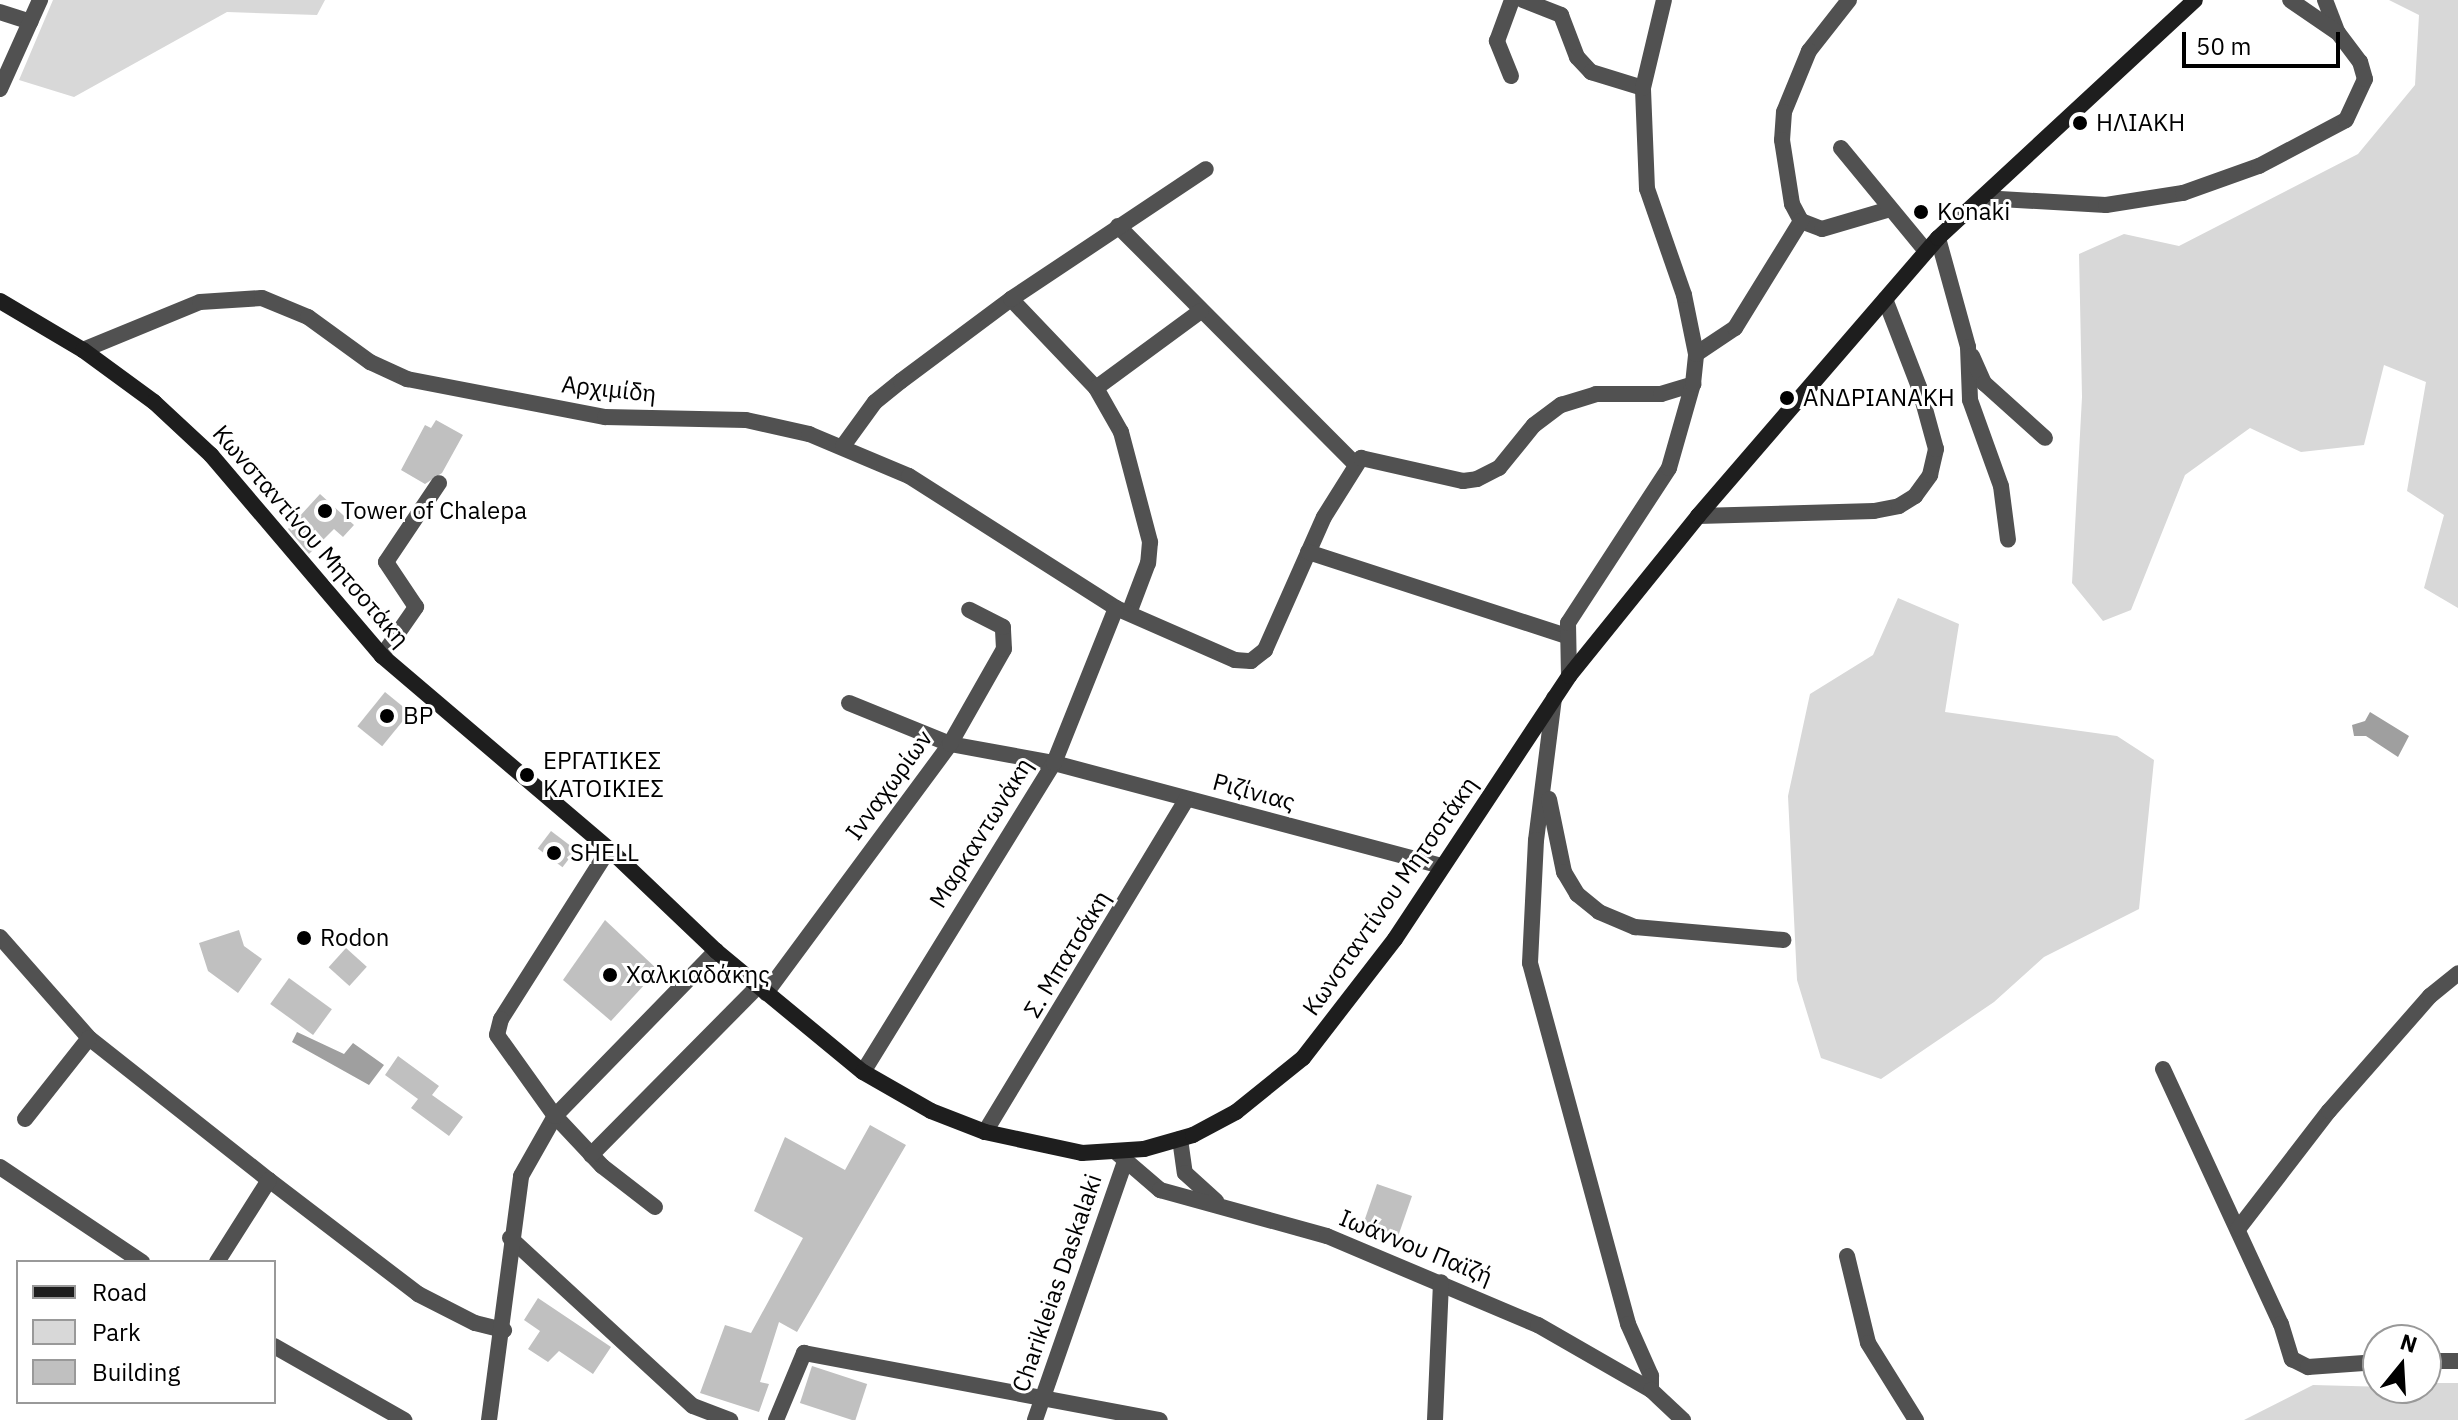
<!DOCTYPE html>
<meta charset="utf-8">
<style>
body{margin:0}
#map{position:relative;width:2458px;height:1420px;overflow:hidden;background:#fff;font-family:"IBM Plex Sans",sans-serif}
div>[style]{position:absolute}
[style*='--x']{left:calc(var(--x)*1px);top:calc(var(--y)*1px);width:calc(var(--w)*1px);rotate:calc(var(--a)*1deg)}
.green>*{inset:0;background:#d8d8d8}
.water>*{inset:0;background:#9f9f9f}
.building>*{inset:0;background:#c0c0c0;transform-origin:0 0}
.street>*{height:16px;margin:-8px;padding:0 8px;transform-origin:8px;border-radius:8px;background:#515151}
.secondary>*{height:16px;margin:-8px;padding:0 8px;transform-origin:8px;border-radius:8px;background:#1e1e1e}
.dots>*{width:22px;height:22px;translate:-50% -50%;box-sizing:border-box;border:4px solid #fff;border-radius:50%}
span{translate:-50% -50%;white-space:nowrap;text-align:center;line-height:1.15;-webkit-text-stroke:6px #fff;paint-order:stroke}
.poi-label{font-size:24px;color:#000}
.left{translate:0 -50%;text-align:left}
.street-label{font-size:24px;color:#000}
.legend{position:absolute;left:16px;top:1260px;width:260px;height:144px;box-sizing:border-box;background:#fff;border:2px solid #999;margin:0;padding:10px 14px;list-style:none;font-size:24px;color:#000}
.legend li{display:flex;align-items:center;gap:16px;height:40px}
.legend b{width:40px;border:2px solid #999}
.north{position:absolute;left:2362px;top:1324px;width:80px;height:80px;box-sizing:border-box;background:#fff;border:2px solid #999;border-radius:50%;rotate:18deg;font-size:22px;font-weight:700;line-height:32px;text-align:center;color:#000}
.north::after{content:'';display:block;margin:auto;width:28px;height:36px;background:#000;clip-path:polygon(50% 0,100% 100%,50% 72%,0 100%)}
.scale{position:absolute;left:2182px;top:32px;width:158px;height:36px;box-sizing:border-box;border:4px solid #000;border-top:0;padding-left:10px;font-size:24px;line-height:28px;white-space:nowrap;color:#000;-webkit-text-stroke:6px #fff;paint-order:stroke}
</style>
<div id="map">
<div class="green">
<div style="clip-path:polygon(53px 0,325px 0,317px 15px,227px 12px,74px 97px,19px 80px)"></div>
<div style="clip-path:polygon(2389px 0,2458px 0,2458px 608px,2424px 588px,2444px 515px,2407px 491px,2426px 382px,2384px 365px,2364px 445px,2301px 452px,2250px 428px,2185px 475px,2131px 610px,2103px 621px,2072px 583px,2082px 397px,2079px 254px,2124px 234px,2179px 246px,2358px 154px,2415px 85px,2419px 15px)"></div>
<div style="clip-path:polygon(1898px 598px,1959px 624px,1945px 712px,2117px 736px,2154px 760px,2139px 909px,2044px 957px,1994px 1002px,1881px 1079px,1821px 1058px,1797px 980px,1788px 796px,1810px 694px,1873px 655px)"></div>
<div style="clip-path:polygon(2426px 1383px,2458px 1383px,2458px 1420px,2244px 1420px,2313px 1385px,2426px 1388px)"></div>
</div>
<div class="water">
<div style="clip-path:polygon(2370px 712px,2409px 736px,2398px 757px,2366px 736px,2354px 736px,2352px 725px,2365px 721px)"></div>
<div style="clip-path:polygon(297px 1032px,344px 1054px,353px 1043px,384px 1065px,369px 1085px,292px 1042px)"></div>
</div>
<div class="building">
<div style="clip-path:polygon(436px 420px,463px 435px,442px 473px,425px 484px,401px 470px,425px 425px,431px 428px)"></div>
<div style="clip-path:polygon(320px 494px,354px 525px,343px 537px,334px 529px,309px 554px,288px 529px)"></div>
<div style="left:385px;top:692px;width:32px;height:44px;rotate:39deg"></div>
<div style="left:551px;top:831px;width:31px;height:22px;rotate:37deg"></div>
<div style="clip-path:polygon(605px 920px,658px 970px,611px 1021px,563px 980px)"></div>
<div style="clip-path:polygon(239px 930px,244px 946px,262px 959px,238px 993px,208px 971px,199px 943px)"></div>
<div style="left:346px;top:948px;width:28px;height:26px;rotate:42deg"></div>
<div style="left:289px;top:978px;width:53px;height:32px;rotate:36deg"></div>
<div style="clip-path:polygon(398px 1056px,439px 1086px,432px 1095px,463px 1117px,449px 1136px,411px 1108px,418px 1099px,385px 1075px)"></div>
<div style="clip-path:polygon(870px 1125px,906px 1145px,797px 1332px,779px 1322px,760px 1382px,769px 1384px,759px 1412px,700px 1393px,725px 1325px,751px 1333px,803px 1238px,754px 1211px,785px 1137px,845px 1170px)"></div>
<div style="left:1377px;top:1184px;width:37px;height:47px;rotate:19deg"></div>
<div style="clip-path:polygon(538px 1298px,611px 1347px,593px 1374px,559px 1351px,548px 1362px,528px 1349px,540px 1331px,524px 1320px)"></div>
<div style="left:812px;top:1366px;width:58px;height:39px;rotate:18deg"></div>
</div>
<div class="street">
<div style="--x:1523;--y:0;--w:41;--a:21.5"></div>
<div style="--x:1561;--y:15;--w:45;--a:69.1"></div>
<div style="--x:1577;--y:57;--w:21;--a:47"></div>
<div style="--x:1591;--y:72;--w:54;--a:17.1"></div>
<div style="--x:1849;--y:0;--w:65;--a:128.1"></div>
<div style="--x:1809;--y:51;--w:66;--a:112.3"></div>
<div style="--x:1784;--y:112;--w:28;--a:94"></div>
<div style="--x:1782;--y:140;--w:65;--a:81.1"></div>
<div style="--x:1792;--y:204;--w:19;--a:62"></div>
<div style="--x:1801;--y:221;--w:22;--a:21"></div>
<div style="--x:1822;--y:229;--w:71;--a:-16.4"></div>
<div style="--x:2325;--y:0;--w:34;--a:69"></div>
<div style="--x:0;--y:12;--w:32;--a:18"></div>
<div style="--x:1511;--y:76;--w:38;--a:-112"></div>
<div style="--x:1497;--y:41;--w:44;--a:-69.9"></div>
<div style="--x:0;--y:89;--w:98;--a:-65.8"></div>
<div style="--x:1841;--y:148;--w:134;--a:50.5"></div>
<div style="--x:1983;--y:198;--w:123;--a:3.3"></div>
<div style="--x:2106;--y:205;--w:78;--a:-8.9"></div>
<div style="--x:2183;--y:193;--w:81;--a:-19.6"></div>
<div style="--x:2259;--y:166;--w:98;--a:-27.9"></div>
<div style="--x:2346;--y:120;--w:45;--a:-65.1"></div>
<div style="--x:2365;--y:79;--w:18;--a:-106"></div>
<div style="--x:2360;--y:62;--w:36;--a:-127"></div>
<div style="--x:2338;--y:33;--w:58;--a:-145.5"></div>
<div style="--x:1118;--y:226;--w:334;--a:45.1"></div>
<div style="--x:1938;--y:238;--w:113;--a:74.6"></div>
<div style="--x:1968;--y:347;--w:53;--a:87.8"></div>
<div style="--x:1970;--y:400;--w:91;--a:70.2"></div>
<div style="--x:2001;--y:486;--w:54;--a:82.6"></div>
<div style="--x:1011;--y:299;--w:123;--a:46.3"></div>
<div style="--x:1096;--y:388;--w:51;--a:60.4"></div>
<div style="--x:1121;--y:432;--w:114;--a:75.2"></div>
<div style="--x:1150;--y:542;--w:21;--a:95"></div>
<div style="--x:1148;--y:563;--w:53;--a:110.8"></div>
<div style="--x:83;--y:350;--w:126;--a:-22.3"></div>
<div style="--x:200;--y:302;--w:62;--a:-3.7"></div>
<div style="--x:262;--y:298;--w:50;--a:22.4"></div>
<div style="--x:308;--y:317;--w:77;--a:36"></div>
<div style="--x:370;--y:362;--w:41;--a:24.7"></div>
<div style="--x:407;--y:379;--w:202;--a:10.9"></div>
<div style="--x:605;--y:417;--w:141;--a:1.2"></div>
<div style="--x:746;--y:420;--w:65;--a:12.5"></div>
<div style="--x:809;--y:434;--w:108;--a:22.8"></div>
<div style="--x:909;--y:476;--w:246;--a:32.5"></div>
<div style="--x:1116;--y:608;--w:130;--a:23.6"></div>
<div style="--x:1235;--y:660;--w:16;--a:4"></div>
<div style="--x:1251;--y:661;--w:18;--a:-38"></div>
<div style="--x:1265;--y:650;--w:145;--a:-66.1"></div>
<div style="--x:1324;--y:517;--w:70;--a:-57.9"></div>
<div style="--x:1361;--y:458;--w:105;--a:12.7"></div>
<div style="--x:1463;--y:481;--w:14;--a:-8"></div>
<div style="--x:1477;--y:479;--w:25;--a:-27"></div>
<div style="--x:1499;--y:468;--w:55;--a:-50.9"></div>
<div style="--x:1534;--y:425;--w:34;--a:-37"></div>
<div style="--x:1561;--y:405;--w:37;--a:-17"></div>
<div style="--x:1596;--y:394;--w:65;--a:0"></div>
<div style="--x:1661;--y:394;--w:34;--a:-17"></div>
<div style="--x:1696;--y:354;--w:47;--a:-33.7"></div>
<div style="--x:1735;--y:328;--w:126;--a:-58.3"></div>
<div style="--x:1972;--y:356;--w:30;--a:66"></div>
<div style="--x:1984;--y:383;--w:82;--a:42"></div>
<div style="--x:1096;--y:388;--w:130;--a:-36.3"></div>
<div style="--x:843;--y:446;--w:54;--a:-54"></div>
<div style="--x:875;--y:402;--w:33;--a:-39"></div>
<div style="--x:901;--y:381;--w:137;--a:-36.7"></div>
<div style="--x:1011;--y:299;--w:234;--a:-33.7"></div>
<div style="--x:1698;--y:516;--w:176;--a:-1.6"></div>
<div style="--x:1874;--y:511;--w:25;--a:-11"></div>
<div style="--x:1899;--y:506;--w:19;--a:-32"></div>
<div style="--x:1915;--y:496;--w:26;--a:-54"></div>
<div style="--x:1930;--y:475;--w:27;--a:-77"></div>
<div style="--x:1936;--y:449;--w:64;--a:-105.3"></div>
<div style="--x:1919;--y:387;--w:94;--a:-111.1"></div>
<div style="--x:1308;--y:552;--w:269;--a:18"></div>
<div style="--x:382;--y:656;--w:60;--a:-55.2"></div>
<div style="--x:416;--y:607;--w:54;--a:-123.7"></div>
<div style="--x:386;--y:562;--w:95;--a:-56.1"></div>
<div style="--x:1569;--y:676;--w:53;--a:-91.1"></div>
<div style="--x:1568;--y:623;--w:185;--a:-56.9"></div>
<div style="--x:1669;--y:468;--w:87;--a:-74.1"></div>
<div style="--x:1693;--y:384;--w:30;--a:-84"></div>
<div style="--x:1696;--y:354;--w:60;--a:-101.5"></div>
<div style="--x:1684;--y:295;--w:112;--a:-109.2"></div>
<div style="--x:1647;--y:189;--w:101;--a:-92.3"></div>
<div style="--x:1643;--y:88;--w:90;--a:-76.6"></div>
<div style="--x:1554;--y:698;--w:143;--a:97.2"></div>
<div style="--x:1536;--y:840;--w:123;--a:92.8"></div>
<div style="--x:1530;--y:963;--w:374;--a:74.8"></div>
<div style="--x:1628;--y:1324;--w:57;--a:66.1"></div>
<div style="--x:1651;--y:1376;--w:14;--a:90"></div>
<div style="--x:849;--y:703;--w:109;--a:22.1"></div>
<div style="--x:950;--y:744;--w:106;--a:10.4"></div>
<div style="--x:1054;--y:763;--w:400;--a:14.9"></div>
<div style="--x:1549;--y:799;--w:75;--a:78.4"></div>
<div style="--x:1564;--y:872;--w:26;--a:59"></div>
<div style="--x:1577;--y:894;--w:28;--a:39"></div>
<div style="--x:1599;--y:912;--w:39;--a:23"></div>
<div style="--x:1635;--y:927;--w:149;--a:5"></div>
<div style="--x:609;--y:849;--w:201;--a:122.4"></div>
<div style="--x:501;--y:1019;--w:16;--a:104"></div>
<div style="--x:497;--y:1035;--w:100;--a:54.4"></div>
<div style="--x:555;--y:1116;--w:69;--a:46.8"></div>
<div style="--x:602;--y:1166;--w:67;--a:37.7"></div>
<div style="--x:0;--y:937;--w:135;--a:48.6"></div>
<div style="--x:89;--y:1038;--w:229;--a:38.3"></div>
<div style="--x:269;--y:1180;--w:188;--a:37.4"></div>
<div style="--x:418;--y:1294;--w:64;--a:27"></div>
<div style="--x:475;--y:1323;--w:30;--a:14"></div>
<div style="--x:766;--y:993;--w:310;--a:-53.5"></div>
<div style="--x:950;--y:744;--w:109;--a:-60.4"></div>
<div style="--x:1004;--y:649;--w:22;--a:-93"></div>
<div style="--x:1003;--y:627;--w:38;--a:-153"></div>
<div style="--x:2163;--y:1069;--w:281;--a:65.2"></div>
<div style="--x:2281;--y:1324;--w:37;--a:73"></div>
<div style="--x:2292;--y:1359;--w:18;--a:27"></div>
<div style="--x:2308;--y:1367;--w:70;--a:-4.1"></div>
<div style="--x:863;--y:1072;--w:363;--a:-58.3"></div>
<div style="--x:1054;--y:763;--w:167;--a:-68.2"></div>
<div style="--x:25;--y:1119;--w:103;--a:-51.7"></div>
<div style="--x:985;--y:1132;--w:389;--a:-58.8"></div>
<div style="--x:1180;--y:1139;--w:34;--a:82"></div>
<div style="--x:1185;--y:1173;--w:42;--a:42.1"></div>
<div style="--x:1117;--y:1153;--w:57;--a:40.7"></div>
<div style="--x:1160;--y:1190;--w:173;--a:15.4"></div>
<div style="--x:1327;--y:1236;--w:229;--a:22.9"></div>
<div style="--x:1538;--y:1325;--w:130;--a:29.9"></div>
<div style="--x:1651;--y:1390;--w:44;--a:43.2"></div>
<div style="--x:591;--y:1155;--w:238;--a:-45.3"></div>
<div style="--x:0;--y:1167;--w:171;--a:33.8"></div>
<div style="--x:2238;--y:1229;--w:149;--a:-52.4"></div>
<div style="--x:2329;--y:1111;--w:153;--a:-48.7"></div>
<div style="--x:2430;--y:996;--w:36;--a:-39"></div>
<div style="--x:510;--y:1238;--w:248;--a:42.6"></div>
<div style="--x:693;--y:1406;--w:40;--a:21"></div>
<div style="--x:1847;--y:1256;--w:89;--a:76.4"></div>
<div style="--x:1868;--y:1343;--w:91;--a:58.1"></div>
<div style="--x:217;--y:1262;--w:97;--a:-57.6"></div>
<div style="--x:274;--y:1346;--w:150;--a:29.6"></div>
<div style="--x:2426;--y:1361;--w:32;--a:0"></div>
<div style="--x:489;--y:1420;--w:246;--a:-82.5"></div>
<div style="--x:521;--y:1176;--w:69;--a:-60.5"></div>
<div style="--x:555;--y:1116;--w:231;--a:-45.7"></div>
<div style="--x:776;--y:1420;--w:73;--a:-67.3"></div>
<div style="--x:804;--y:1353;--w:362;--a:10.7"></div>
<div style="--x:1035;--y:1420;--w:273;--a:-70.8"></div>
<div style="--x:1435;--y:1420;--w:138;--a:-87.5"></div>
</div>
<div class="secondary">
<div style="--x:0;--y:301;--w:96;--a:30.6"></div>
<div style="--x:83;--y:350;--w:88;--a:36.2"></div>
<div style="--x:154;--y:402;--w:78;--a:42.9"></div>
<div style="--x:211;--y:455;--w:264;--a:49.6"></div>
<div style="--x:382;--y:656;--w:298;--a:40.4"></div>
<div style="--x:609;--y:849;--w:148;--a:43.6"></div>
<div style="--x:716;--y:951;--w:190;--a:39.5"></div>
<div style="--x:863;--y:1072;--w:78;--a:29.8"></div>
<div style="--x:931;--y:1111;--w:58;--a:21.3"></div>
<div style="--x:985;--y:1132;--w:99;--a:12.2"></div>
<div style="--x:1082;--y:1153;--w:62;--a:-3.7"></div>
<div style="--x:1144;--y:1149;--w:51;--a:-15.9"></div>
<div style="--x:1193;--y:1135;--w:49;--a:-28.1"></div>
<div style="--x:1236;--y:1112;--w:86;--a:-38.9"></div>
<div style="--x:1303;--y:1058;--w:150;--a:-52.3"></div>
<div style="--x:1395;--y:939;--w:315;--a:-56.5"></div>
<div style="--x:1569;--y:676;--w:206;--a:-51.1"></div>
<div style="--x:1698;--y:516;--w:367;--a:-49.2"></div>
<div style="--x:1938;--y:238;--w:350;--a:-42.8"></div>
</div>
<div class="dots">
<div style="left:2080px;top:123px;background:#000"></div>
<div style="left:1921px;top:212px;background:#000"></div>
<div style="left:1787px;top:398px;background:#000"></div>
<div style="left:325px;top:511px;background:#000"></div>
<div style="left:387px;top:716px;background:#000"></div>
<div style="left:527px;top:775px;background:#000"></div>
<div style="left:554px;top:853px;background:#000"></div>
<div style="left:304px;top:938px;background:#000"></div>
<div style="left:610px;top:975px;background:#000"></div>
</div>
<div class="poi-label">
<span class="left" style="left:2096px;top:123px">ΗΛΙΑΚΗ</span>
<span class="left" style="left:1937px;top:212px">Konaki</span>
<span class="left" style="left:1803px;top:398px">ΑΝΔΡΙΑΝΑΚΗ</span>
<span class="left" style="left:341px;top:511px">Tower of Chalepa</span>
<span class="left" style="left:403px;top:716px">BP</span>
<span class="left" style="left:543px;top:775px">ΕΡΓΑΤΙΚΕΣ<br>ΚΑΤΟΙΚΙΕΣ</span>
<span class="left" style="left:570px;top:853px">SHELL</span>
<span class="left" style="left:320px;top:938px">Rodon</span>
<span class="left" style="left:626px;top:975px">Χαλκιαδάκης</span>
</div>
<div class="street-label">
<span style="left:609px;top:389px;rotate:6deg">Αρχιμίδη</span>
<span style="left:311px;top:536px;rotate:49deg">Κωνσταντίνου Μητσοτάκη</span>
<span style="left:889px;top:785px;rotate:-54deg">Ινναχωρίων</span>
<span style="left:1254px;top:792px;rotate:15deg">Ριζίνιας</span>
<span style="left:981px;top:833px;rotate:-58deg">Μαρκαντωνάκη</span>
<span style="left:1390px;top:896px;rotate:-55deg">Κωνσταντίνου Μητσοτάκη</span>
<span style="left:1067px;top:954px;rotate:-59deg">Σ. Μπατσάκη</span>
<span style="left:1416px;top:1247px;rotate:22deg">Ιωάννου Παϊζή</span>
<span style="left:1057px;top:1283px;rotate:-71deg">Charikleias Daskalaki</span>
</div>
<ul class="legend">
<li><b style="height:10px;background:#1e1e1e"></b>Road</li>
<li><b style="height:22px;background:#d8d8d8"></b>Park</li>
<li><b style="height:22px;background:#c0c0c0"></b>Building</li>
</ul>
<div class="north">N</div>
<div class="scale">50 m</div>
</div>
